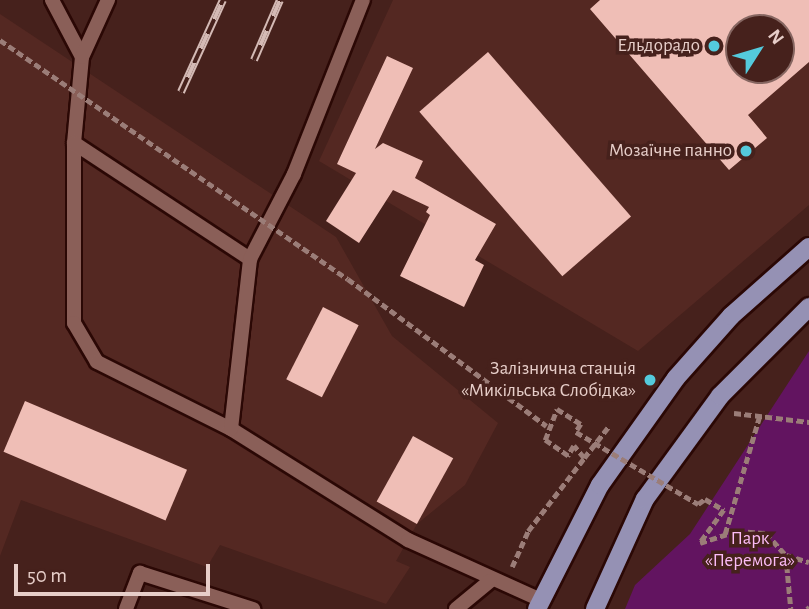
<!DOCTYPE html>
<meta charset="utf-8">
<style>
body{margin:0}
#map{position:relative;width:809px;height:609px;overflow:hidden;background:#46211c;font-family:"Alegreya Sans",sans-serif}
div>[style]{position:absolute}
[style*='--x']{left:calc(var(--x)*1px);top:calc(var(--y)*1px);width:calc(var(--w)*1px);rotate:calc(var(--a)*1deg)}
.built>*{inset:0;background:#542822}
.green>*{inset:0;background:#621460}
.building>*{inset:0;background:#efbeb6;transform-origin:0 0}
.path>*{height:4.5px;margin-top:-2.25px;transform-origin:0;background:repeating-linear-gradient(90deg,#9b7d78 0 7px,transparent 0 10.5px)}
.roads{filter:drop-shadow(2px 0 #2b0805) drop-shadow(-2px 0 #2b0805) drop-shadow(0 2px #2b0805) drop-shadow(0 -2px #2b0805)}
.service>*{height:14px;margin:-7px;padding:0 7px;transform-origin:7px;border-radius:7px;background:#8a5f58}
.primary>*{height:18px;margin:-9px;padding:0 9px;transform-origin:9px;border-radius:9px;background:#9591b4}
.rail>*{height:8px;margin-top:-4px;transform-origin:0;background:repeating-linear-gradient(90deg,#46211c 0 16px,#d4bab5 0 32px);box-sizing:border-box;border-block:2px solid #d4bab5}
.path-bridge>*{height:4.5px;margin-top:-2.25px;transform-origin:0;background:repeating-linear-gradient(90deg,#9b7d78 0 7px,transparent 0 10.5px)}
.dots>*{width:19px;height:19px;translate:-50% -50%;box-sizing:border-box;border:4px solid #46211c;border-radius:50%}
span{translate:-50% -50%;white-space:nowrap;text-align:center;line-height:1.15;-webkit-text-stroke:7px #46211c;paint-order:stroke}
.poi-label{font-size:19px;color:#e7cec9}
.right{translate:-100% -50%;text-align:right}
.park-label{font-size:19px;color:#fcbcf7}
.north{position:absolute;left:725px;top:14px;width:70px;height:70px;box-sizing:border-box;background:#46211c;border:2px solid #866661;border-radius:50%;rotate:53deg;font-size:19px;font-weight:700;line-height:28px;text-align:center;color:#e7cec9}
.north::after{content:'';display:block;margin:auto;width:24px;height:32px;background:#54cadc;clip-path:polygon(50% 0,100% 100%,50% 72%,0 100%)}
.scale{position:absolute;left:14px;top:564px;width:196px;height:32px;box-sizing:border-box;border:4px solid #e7cec9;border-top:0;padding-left:9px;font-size:21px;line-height:24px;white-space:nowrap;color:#e7cec9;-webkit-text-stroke:5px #46211c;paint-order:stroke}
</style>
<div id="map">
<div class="built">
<div style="clip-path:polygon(evenodd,393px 0,809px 0,809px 205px,638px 351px,319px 161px,393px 0,739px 28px,781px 28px,781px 70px,739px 70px,739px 28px)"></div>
<div style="clip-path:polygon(0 14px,336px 237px,392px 336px,498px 423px,465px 485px,417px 524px,396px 561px,410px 567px,386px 604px,220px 545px,207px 567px,21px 500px,0 556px)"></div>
</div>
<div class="green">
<div style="clip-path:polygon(809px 351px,809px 609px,625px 609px,635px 585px,690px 534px)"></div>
</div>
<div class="building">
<div style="clip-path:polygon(evenodd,600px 0,809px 0,809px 62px,748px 115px,767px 138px,729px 170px,590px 9px,600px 0,739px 28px,781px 28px,781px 70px,739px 70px,739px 28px)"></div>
<div style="left:488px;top:52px;width:218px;height:91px;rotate:49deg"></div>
<div style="clip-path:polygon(387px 56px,413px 68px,375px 149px,383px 143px,423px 161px,415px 178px,496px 224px,475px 260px,484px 265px,464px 307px,400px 276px,430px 215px,426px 212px,429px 207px,393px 190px,359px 243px,326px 221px,356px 173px,337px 164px)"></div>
<div style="left:323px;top:307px;width:40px;height:81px;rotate:27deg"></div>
<div style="left:25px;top:401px;width:176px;height:55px;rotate:23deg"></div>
<div style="left:413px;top:436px;width:46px;height:75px;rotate:29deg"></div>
</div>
<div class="path">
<div style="--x:348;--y:279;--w:247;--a:36.5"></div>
<div style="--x:734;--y:413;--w:76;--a:6.8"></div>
<div style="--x:584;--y:458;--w:41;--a:-52"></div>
<div style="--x:698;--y:504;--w:9;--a:-36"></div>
<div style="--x:705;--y:499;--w:22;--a:30"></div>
<div style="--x:724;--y:510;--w:41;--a:126"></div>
<div style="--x:725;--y:534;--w:121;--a:-73.7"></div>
<div style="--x:700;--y:543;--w:39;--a:-18"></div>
<div style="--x:737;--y:531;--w:29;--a:4"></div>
<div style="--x:766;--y:533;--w:30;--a:48"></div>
<div style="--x:786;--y:555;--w:24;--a:17"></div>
<div style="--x:786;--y:555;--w:54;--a:84.7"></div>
<div style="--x:512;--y:567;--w:39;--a:-66"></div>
<div style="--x:528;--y:531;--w:92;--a:-52.5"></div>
<div style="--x:584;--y:458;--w:16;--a:-130"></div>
<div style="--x:574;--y:446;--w:12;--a:121"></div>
<div style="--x:568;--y:456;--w:28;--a:-145"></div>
<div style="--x:545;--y:440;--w:33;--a:-69"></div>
<div style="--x:557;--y:409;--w:28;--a:32"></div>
<div style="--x:581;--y:424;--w:9;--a:122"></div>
<div style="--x:807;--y:609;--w:3;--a:-45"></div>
</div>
<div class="roads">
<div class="service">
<div style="--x:52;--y:0;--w:64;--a:62.2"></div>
<div style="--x:82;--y:57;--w:86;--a:95.3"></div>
<div style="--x:74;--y:143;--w:180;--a:90"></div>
<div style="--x:74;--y:323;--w:45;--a:59.5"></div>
<div style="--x:97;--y:362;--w:150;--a:26.6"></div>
<div style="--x:231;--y:429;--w:209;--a:32.1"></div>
<div style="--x:408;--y:540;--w:146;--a:24.3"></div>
<div style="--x:82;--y:57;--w:63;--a:-65.5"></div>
<div style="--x:74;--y:143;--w:211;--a:33.4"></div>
<div style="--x:231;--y:429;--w:171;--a:-83.6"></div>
<div style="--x:250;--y:259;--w:96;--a:-62.6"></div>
<div style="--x:294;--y:174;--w:187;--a:-68.4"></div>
<div style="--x:126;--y:609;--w:39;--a:-69"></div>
<div style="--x:140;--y:573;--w:119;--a:17.7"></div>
<div style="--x:456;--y:609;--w:44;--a:-39.5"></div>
</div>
<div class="primary">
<div style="--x:537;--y:609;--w:139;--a:-63.1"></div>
<div style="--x:600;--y:485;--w:131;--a:-54.6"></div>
<div style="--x:676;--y:378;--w:83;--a:-48.4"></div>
<div style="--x:731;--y:316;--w:104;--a:-41.5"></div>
<div style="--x:595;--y:609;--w:121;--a:-65.6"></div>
<div style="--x:645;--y:499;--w:127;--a:-53.9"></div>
<div style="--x:720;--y:396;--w:126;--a:-45"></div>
</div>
</div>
<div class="rail">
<div style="--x:254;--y:60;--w:65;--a:-66.6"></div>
<div style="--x:181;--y:92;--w:101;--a:-65.5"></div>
</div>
<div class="path-bridge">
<div style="--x:0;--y:40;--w:422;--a:34.5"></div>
<div style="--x:576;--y:432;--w:142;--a:30.5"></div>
</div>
<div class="dots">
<div style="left:714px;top:46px;background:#54cadc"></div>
<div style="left:746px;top:151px;background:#54cadc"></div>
<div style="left:650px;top:380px;background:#54cadc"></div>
</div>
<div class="poi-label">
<span class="right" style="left:700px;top:46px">Ельдорадо</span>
<span class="right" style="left:732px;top:151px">Мозаїчне панно</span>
<span class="right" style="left:636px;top:380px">Залізнична станція<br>«Микільська Слобідка»</span>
</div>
<div class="park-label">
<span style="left:750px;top:550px">Парк<br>«Перемога»</span>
</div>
<div class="north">N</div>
<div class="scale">50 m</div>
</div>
